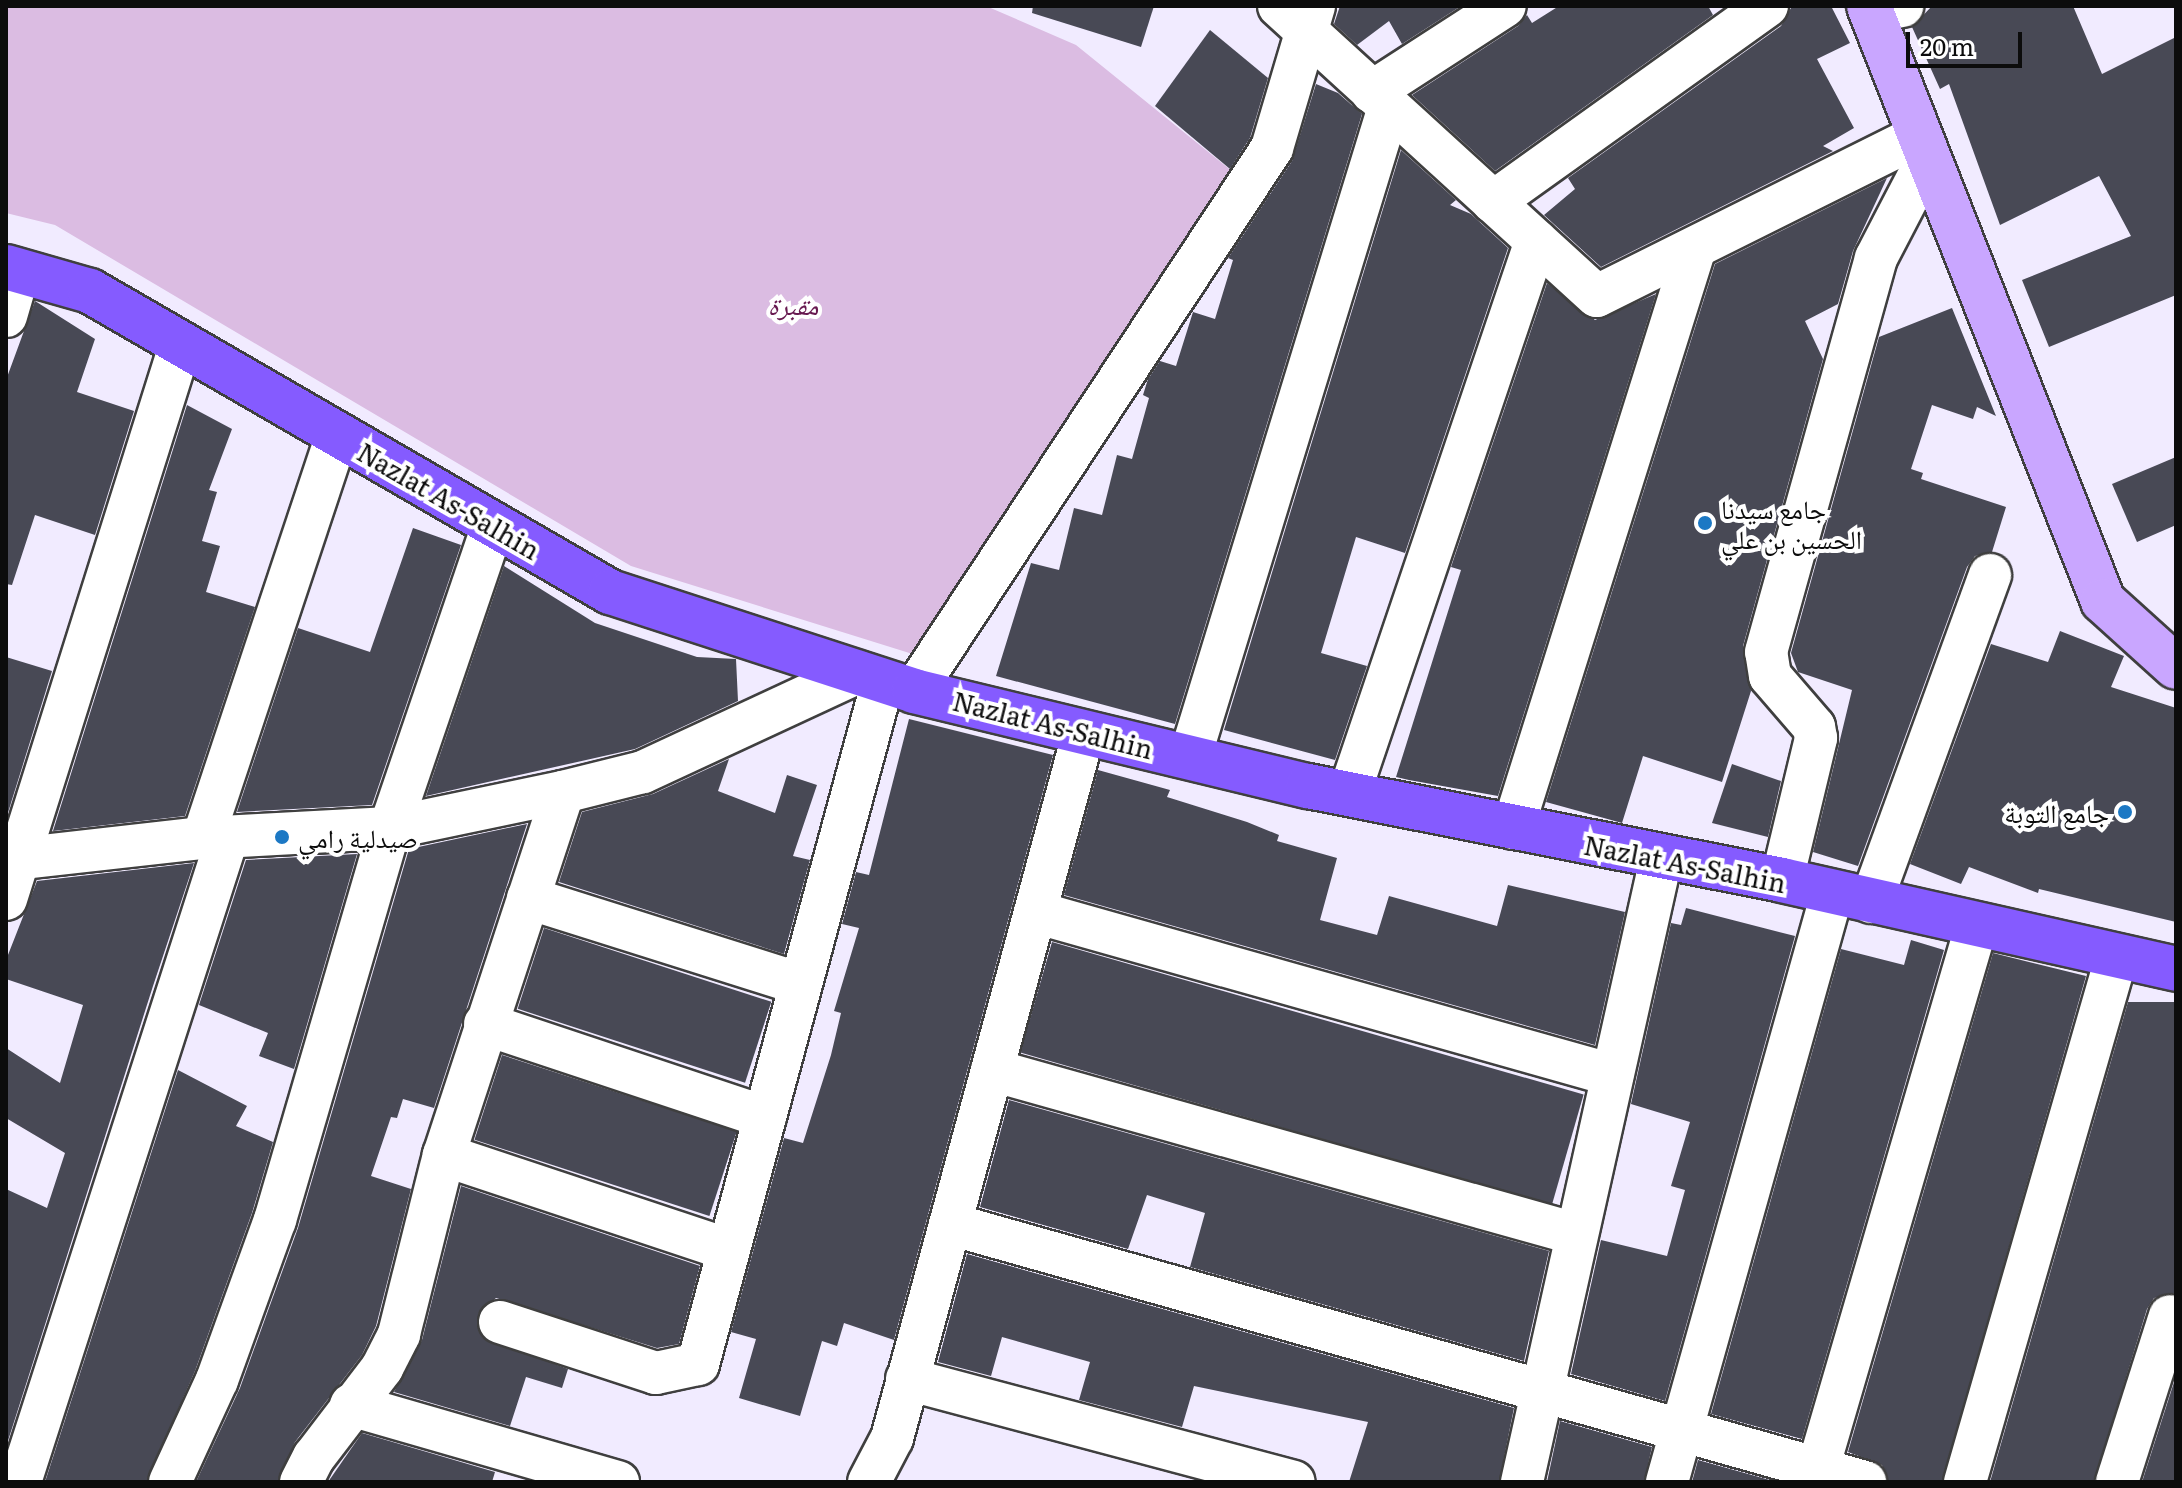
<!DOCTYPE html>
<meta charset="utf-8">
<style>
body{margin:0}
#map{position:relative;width:2182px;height:1488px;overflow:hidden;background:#f1ebff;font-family:Literata,"Noto Naskh Arabic",serif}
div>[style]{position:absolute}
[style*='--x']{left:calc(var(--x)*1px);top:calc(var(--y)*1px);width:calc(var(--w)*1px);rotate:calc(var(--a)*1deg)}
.cemetery>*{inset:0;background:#dbbce2}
.building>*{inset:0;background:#484955;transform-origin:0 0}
.roads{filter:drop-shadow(2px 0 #3f3f3f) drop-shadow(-2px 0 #3f3f3f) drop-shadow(0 2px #3f3f3f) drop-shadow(0 -2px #3f3f3f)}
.street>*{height:42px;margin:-21px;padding:0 21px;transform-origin:21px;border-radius:21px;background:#fff}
.secondary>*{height:44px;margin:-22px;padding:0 22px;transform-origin:22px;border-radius:22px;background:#c9a6ff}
.primary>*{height:44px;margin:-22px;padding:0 22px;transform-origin:22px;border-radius:22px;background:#855bff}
.dots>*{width:22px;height:22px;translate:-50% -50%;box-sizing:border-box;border:4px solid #fff;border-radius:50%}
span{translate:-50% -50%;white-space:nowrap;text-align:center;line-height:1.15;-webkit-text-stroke:8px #fff;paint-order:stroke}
.park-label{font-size:26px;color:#671950;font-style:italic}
.street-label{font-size:26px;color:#0c0c0c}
.poi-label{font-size:26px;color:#0c0c0c}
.left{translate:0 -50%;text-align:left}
.right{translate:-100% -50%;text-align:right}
.frame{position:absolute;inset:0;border:8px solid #0c0c0c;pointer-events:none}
.scale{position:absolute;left:1906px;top:32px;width:116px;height:36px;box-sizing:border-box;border:4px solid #0c0c0c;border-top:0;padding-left:10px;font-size:24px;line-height:28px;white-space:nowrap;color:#0c0c0c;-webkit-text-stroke:6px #fff;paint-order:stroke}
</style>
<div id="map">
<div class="cemetery">
<div style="clip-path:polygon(6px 6px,986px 6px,1076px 45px,1238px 176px,919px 656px,631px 566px,55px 225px,6px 213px)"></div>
</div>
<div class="building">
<div style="clip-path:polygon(1033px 6px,1154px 6px,1141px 47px,1032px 13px)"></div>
<div style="clip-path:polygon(1340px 6px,1461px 6px,1402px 44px,1389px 21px,1357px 45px,1334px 24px)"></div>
<div style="clip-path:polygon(1559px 6px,1708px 6px,1713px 15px,1495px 171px,1412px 95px,1518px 26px,1527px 15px,1532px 23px)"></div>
<div style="clip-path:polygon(1792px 6px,1831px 6px,1850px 43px,1817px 59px,1854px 128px,1823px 146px,1833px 151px,1601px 267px,1544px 215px,1575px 189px,1568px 178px,1781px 26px)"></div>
<div style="clip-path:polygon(2073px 6px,2102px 74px,2176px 37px,2176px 295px,2049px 347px,2022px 280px,2131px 236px,2099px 176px,2000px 225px,1949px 84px,1940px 89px,1912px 27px,1932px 6px)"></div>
<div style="clip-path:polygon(1210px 30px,1268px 78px,1250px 138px,1230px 169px,1155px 106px)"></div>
<div style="clip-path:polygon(1316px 84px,1338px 93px,1362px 114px,1175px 724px,996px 676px,1031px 563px,1059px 570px,1074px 508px,1102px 515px,1117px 455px,1132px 459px,1149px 398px,1143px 395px,1148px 379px,1160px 361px,1176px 366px,1193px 312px,1215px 319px,1233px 260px,1228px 258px,1292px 161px)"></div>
<div style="clip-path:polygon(1401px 150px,1456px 200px,1450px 205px,1471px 214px,1508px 248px,1405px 553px,1356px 537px,1321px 653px,1367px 666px,1335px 760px,1224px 730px)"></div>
<div style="clip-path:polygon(1887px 178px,1853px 251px,1838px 304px,1805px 321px,1823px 359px,1743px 646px,1751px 691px,1722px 782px,1643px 756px,1622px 823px,1546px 802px,1715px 264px)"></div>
<div style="clip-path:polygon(1547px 283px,1595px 320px,1656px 294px,1498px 796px,1409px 780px,1396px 777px,1461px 570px,1451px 567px)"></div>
<div style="clip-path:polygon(35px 301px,95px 339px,77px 392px,134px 411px,95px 535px,35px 515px,12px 585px,6px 584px,6px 380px)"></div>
<div style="clip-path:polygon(1952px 308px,1996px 416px,1977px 407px,1973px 419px,1932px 405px,1911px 469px,1923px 473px,1921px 479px,2006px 507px,1992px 552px,1975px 556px,1967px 567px,1858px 866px,1813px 852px,1852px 690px,1798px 672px,1791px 653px,1879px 337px)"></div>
<div style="clip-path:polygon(187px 405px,232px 429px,209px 490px,217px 492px,202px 541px,220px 546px,206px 592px,255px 607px,185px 816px,53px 831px)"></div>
<div style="clip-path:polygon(2176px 457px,2176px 525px,2137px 542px,2112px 484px)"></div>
<div style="clip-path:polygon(413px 528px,461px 545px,372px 805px,237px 812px,298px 628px,370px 652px)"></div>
<div style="clip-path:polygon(504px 566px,595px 623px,697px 657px,736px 659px,738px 701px,635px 749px,426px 796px)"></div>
<div style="clip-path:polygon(2060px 631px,2124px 656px,2111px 687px,2176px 708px,2176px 922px,2039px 889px,2038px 893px,1969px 867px,1961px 884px,1910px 864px,1991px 644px,2048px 662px)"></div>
<div style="clip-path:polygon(6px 657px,52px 671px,6px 819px)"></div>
<div style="clip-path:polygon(909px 719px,1053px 755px,894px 1340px,844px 1323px,837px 1346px,822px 1341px,800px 1416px,739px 1398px,756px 1339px,731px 1332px,784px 1138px,803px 1143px,831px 1055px,841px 1013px,834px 1011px,859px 928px,842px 924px,856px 872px,869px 875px)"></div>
<div style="clip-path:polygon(729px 759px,718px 791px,775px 813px,787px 775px,817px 785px,793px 856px,810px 860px,784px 954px,559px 882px,582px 812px,653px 794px)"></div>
<div style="clip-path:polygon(1732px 764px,1781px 781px,1768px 837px,1712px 823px)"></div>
<div style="clip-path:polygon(1098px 770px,1170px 790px,1167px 797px,1247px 822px,1279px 835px,1277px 841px,1337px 858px,1320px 920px,1377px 935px,1389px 896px,1497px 926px,1508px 885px,1625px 912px,1595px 1045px,1064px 895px)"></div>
<div style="clip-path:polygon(527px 824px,434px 1108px,403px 1099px,397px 1118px,391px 1117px,371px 1176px,411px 1189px,376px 1326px,362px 1355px,295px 1442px,277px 1482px,196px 1482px,240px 1388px,298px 1228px,409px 849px)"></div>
<div style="clip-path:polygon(357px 854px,294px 1069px,259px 1056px,268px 1033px,199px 1005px,246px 860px)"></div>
<div style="clip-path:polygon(194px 863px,153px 986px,6px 1447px,6px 1189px,47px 1208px,65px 1153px,6px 1118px,6px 1048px,60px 1083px,83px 1005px,6px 979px,6px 960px,37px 881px)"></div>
<div style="clip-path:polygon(1686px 908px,1795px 936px,1665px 1401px,1571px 1374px,1601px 1240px,1667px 1256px,1685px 1190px,1671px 1186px,1690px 1122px,1631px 1104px,1671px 923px,1681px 925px)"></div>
<div style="left:544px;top:928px;width:239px;height:85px;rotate:18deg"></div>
<div style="clip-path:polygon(1911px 940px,1944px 950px,1802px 1439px,1711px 1414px,1841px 949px,1904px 965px)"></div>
<div style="left:1052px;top:942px;width:553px;height:115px;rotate:16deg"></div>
<div style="clip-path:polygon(1993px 953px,2086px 976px,1942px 1482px,1888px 1482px,1882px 1465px,1848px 1452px)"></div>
<div style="clip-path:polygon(2128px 1002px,2176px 1002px,2176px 1293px,2154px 1298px,2147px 1309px,2094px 1482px,1990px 1482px)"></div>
<div style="left:502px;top:1055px;width:247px;height:89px;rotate:18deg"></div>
<div style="clip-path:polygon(178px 1070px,247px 1106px,236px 1126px,273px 1142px,252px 1213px,195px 1371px,146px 1482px,45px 1482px)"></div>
<div style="clip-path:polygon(1009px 1100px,1549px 1251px,1524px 1361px,1190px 1267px,1205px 1213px,1147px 1195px,1128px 1249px,980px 1207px)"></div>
<div style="clip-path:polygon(461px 1186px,700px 1266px,679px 1344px,657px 1348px,496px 1298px,478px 1314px,482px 1337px,568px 1369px,562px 1388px,526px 1377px,510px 1426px,394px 1392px,422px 1340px)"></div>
<div style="clip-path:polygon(967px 1254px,1514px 1408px,1499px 1482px,1349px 1482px,1368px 1422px,1194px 1386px,1182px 1427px,1079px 1400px,1090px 1362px,1002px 1337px,991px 1376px,938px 1362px)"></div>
<div style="clip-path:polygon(2176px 1376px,2176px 1482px,2142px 1482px)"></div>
<div style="clip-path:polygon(1560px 1421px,1652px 1447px,1644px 1482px,1547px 1482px)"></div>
<div style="clip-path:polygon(362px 1433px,495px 1472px,492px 1482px,328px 1482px)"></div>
<div style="clip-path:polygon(1698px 1460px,1777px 1482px,1692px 1482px)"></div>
</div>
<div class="roads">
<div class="street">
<div style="--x:1279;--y:6;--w:430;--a:42.4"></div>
<div style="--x:1597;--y:296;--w:361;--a:-26.5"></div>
<div style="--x:1871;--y:12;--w:32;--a:-11"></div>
<div style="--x:1372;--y:92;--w:158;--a:-32.9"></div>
<div style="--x:1493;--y:202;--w:337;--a:-35.6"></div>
<div style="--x:6;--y:316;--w:47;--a:-73.9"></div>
<div style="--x:914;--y:691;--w:650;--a:-56.6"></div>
<div style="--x:1272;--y:148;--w:148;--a:-73.5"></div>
<div style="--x:1190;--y:757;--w:680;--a:-72.98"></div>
<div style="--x:1349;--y:794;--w:584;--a:-71.32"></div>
<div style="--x:1513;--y:828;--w:608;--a:-72.58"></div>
<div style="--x:203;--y:838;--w:424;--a:-71.6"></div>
<div style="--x:6;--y:860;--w:198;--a:-6.4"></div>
<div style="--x:203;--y:838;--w:187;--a:-3.1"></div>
<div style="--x:390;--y:828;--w:177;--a:-11.8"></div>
<div style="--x:563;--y:792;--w:82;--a:-14"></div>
<div style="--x:643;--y:772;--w:237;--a:-24.9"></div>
<div style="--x:1782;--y:880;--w:146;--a:-76.5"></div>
<div style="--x:1816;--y:738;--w:11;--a:-100"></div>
<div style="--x:1814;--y:727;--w:67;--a:-130.8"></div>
<div style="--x:1770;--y:676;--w:24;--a:-99"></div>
<div style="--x:1766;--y:652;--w:409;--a:-74.4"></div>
<div style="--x:1876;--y:258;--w:113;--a:-62.5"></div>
<div style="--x:528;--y:898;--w:286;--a:17.5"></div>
<div style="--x:6;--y:899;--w:580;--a:-72.53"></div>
<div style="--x:1871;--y:902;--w:348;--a:-70"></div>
<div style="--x:1035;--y:912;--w:600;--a:15.77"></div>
<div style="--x:485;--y:1024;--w:295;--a:18.4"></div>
<div style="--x:992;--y:1070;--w:607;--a:15.69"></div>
<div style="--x:444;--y:1155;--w:300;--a:18.4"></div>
<div style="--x:950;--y:1224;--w:951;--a:15.75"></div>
<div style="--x:500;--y:1322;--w:164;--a:18.1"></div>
<div style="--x:656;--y:1373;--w:43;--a:-12.1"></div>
<div style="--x:698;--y:1364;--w:708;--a:-74.84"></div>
<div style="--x:907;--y:1379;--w:400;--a:14.9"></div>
<div style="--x:351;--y:1405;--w:278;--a:16.1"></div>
<div style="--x:20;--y:1482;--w:675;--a:-72.16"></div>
<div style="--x:170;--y:1482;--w:112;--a:-65.3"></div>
<div style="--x:217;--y:1380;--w:170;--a:-70.1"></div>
<div style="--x:275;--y:1220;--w:409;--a:-73.7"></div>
<div style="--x:390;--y:828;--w:320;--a:-71.2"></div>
<div style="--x:301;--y:1482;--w:28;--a:-63"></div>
<div style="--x:314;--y:1457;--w:112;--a:-52.6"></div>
<div style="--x:382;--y:1368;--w:38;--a:-63"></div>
<div style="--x:399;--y:1334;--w:185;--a:-75.9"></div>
<div style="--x:444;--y:1155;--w:382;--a:-71.8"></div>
<div style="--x:869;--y:1482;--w:50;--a:-62.4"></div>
<div style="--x:892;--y:1438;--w:732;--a:-74.79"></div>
<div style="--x:1522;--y:1482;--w:638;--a:-77.42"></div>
<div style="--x:1667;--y:1482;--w:611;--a:-74.33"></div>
<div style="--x:1814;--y:1482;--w:581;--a:-73.72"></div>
<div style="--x:1965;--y:1482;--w:548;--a:-73.91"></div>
<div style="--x:2117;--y:1482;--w:174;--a:-72.3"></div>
</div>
<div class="secondary">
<div style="--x:1869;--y:6;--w:639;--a:68.53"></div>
<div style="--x:2103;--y:601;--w:98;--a:42.1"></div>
</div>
<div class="primary">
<div style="--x:6;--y:267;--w:87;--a:15.9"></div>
<div style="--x:90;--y:291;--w:601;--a:30.06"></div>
<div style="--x:610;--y:592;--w:320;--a:18"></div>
<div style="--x:914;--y:691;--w:405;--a:13.6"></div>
<div style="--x:1308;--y:786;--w:483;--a:11.2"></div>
<div style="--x:1782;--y:880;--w:404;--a:12.7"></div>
</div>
</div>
<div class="dots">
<div style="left:1705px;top:523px;background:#1c78c4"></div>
<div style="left:2125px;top:812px;background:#1c78c4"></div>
<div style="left:282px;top:837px;background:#1c78c4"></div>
</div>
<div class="park-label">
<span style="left:793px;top:304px">مقبرة</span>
</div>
<div class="street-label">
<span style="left:449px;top:500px;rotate:30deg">Nazlat As-Salhin</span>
<span style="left:1053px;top:724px;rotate:14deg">Nazlat As-Salhin</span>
<span style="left:1685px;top:863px;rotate:11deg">Nazlat As-Salhin</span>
</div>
<div class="poi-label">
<span class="left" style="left:1721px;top:523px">جامع سيدنا<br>الحسين بن علي</span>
<span class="right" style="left:2109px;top:812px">جامع التوبة</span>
<span class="left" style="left:298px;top:837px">صيدلية رامي</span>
</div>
<div class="frame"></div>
<div class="scale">20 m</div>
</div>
